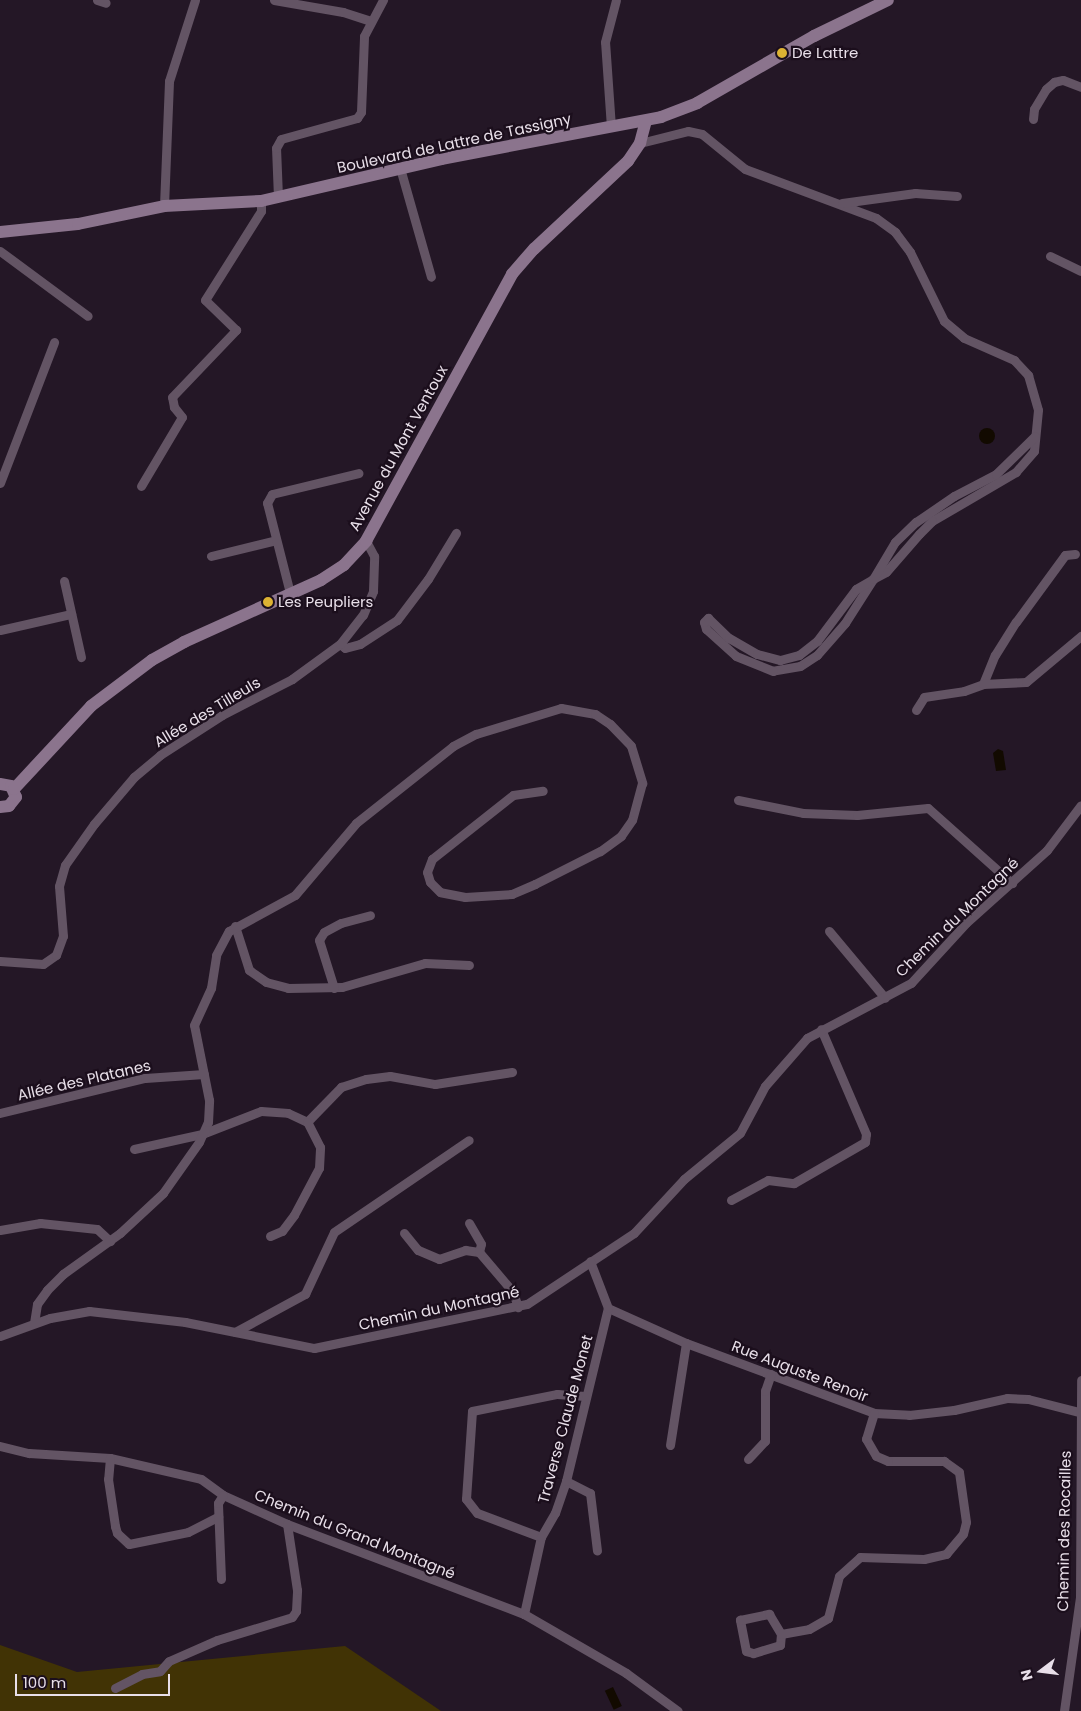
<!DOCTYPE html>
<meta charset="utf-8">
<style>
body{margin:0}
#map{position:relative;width:1081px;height:1711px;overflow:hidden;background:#241726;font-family:Poppins,sans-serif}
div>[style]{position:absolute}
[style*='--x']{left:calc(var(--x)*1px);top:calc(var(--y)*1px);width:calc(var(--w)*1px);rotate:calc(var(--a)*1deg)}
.green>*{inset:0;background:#413305}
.water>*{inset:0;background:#120a00;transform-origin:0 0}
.round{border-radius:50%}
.street>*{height:9px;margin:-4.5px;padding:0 4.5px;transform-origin:4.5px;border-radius:4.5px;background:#635464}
.secondary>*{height:12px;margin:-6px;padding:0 6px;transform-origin:6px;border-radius:6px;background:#8b748d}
.dots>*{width:14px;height:14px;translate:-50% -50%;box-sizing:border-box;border:2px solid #1b0e1c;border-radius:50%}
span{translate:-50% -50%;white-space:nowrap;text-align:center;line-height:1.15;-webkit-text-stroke:4.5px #1b0e1c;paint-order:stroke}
.poi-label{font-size:15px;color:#e8dfe9}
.left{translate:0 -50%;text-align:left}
.street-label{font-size:15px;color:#e8dfe9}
.north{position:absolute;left:1016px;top:1646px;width:50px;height:50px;-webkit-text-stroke:4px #1b0e1c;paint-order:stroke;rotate:255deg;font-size:14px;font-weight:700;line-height:20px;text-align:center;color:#e8dfe9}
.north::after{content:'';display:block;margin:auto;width:18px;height:22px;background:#e8dfe9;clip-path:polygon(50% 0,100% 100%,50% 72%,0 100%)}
.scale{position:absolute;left:15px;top:1674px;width:155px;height:22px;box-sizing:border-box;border:2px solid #e8dfe9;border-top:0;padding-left:6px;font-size:15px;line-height:18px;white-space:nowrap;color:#e8dfe9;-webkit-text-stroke:4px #1b0e1c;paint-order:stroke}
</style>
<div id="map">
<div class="green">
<div style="clip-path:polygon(0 1645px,77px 1672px,345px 1646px,441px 1711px,0 1711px)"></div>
</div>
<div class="water">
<div class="round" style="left:979px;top:428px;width:16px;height:16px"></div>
<div style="clip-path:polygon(998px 749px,1003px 751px,1006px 770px,996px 771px,993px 753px)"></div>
<div style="left:613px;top:1687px;width:21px;height:9px;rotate:65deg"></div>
</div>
<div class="street">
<div style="--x:97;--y:0;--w:9;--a:18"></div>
<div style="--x:274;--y:0;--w:70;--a:9.9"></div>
<div style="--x:343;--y:12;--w:28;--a:18"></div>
<div style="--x:1033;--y:119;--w:10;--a:-84"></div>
<div style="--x:1034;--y:109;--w:23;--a:-59"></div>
<div style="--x:1046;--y:89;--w:11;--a:-41"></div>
<div style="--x:1054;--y:82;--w:9;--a:-13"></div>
<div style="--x:1063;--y:80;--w:19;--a:21"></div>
<div style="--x:611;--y:127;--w:85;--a:-94"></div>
<div style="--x:605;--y:42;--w:43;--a:-75.3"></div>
<div style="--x:640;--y:143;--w:49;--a:-14"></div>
<div style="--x:688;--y:131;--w:14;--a:12"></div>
<div style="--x:702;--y:134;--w:55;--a:39.1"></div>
<div style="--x:745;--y:169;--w:140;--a:20.5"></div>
<div style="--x:876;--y:218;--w:24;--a:36"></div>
<div style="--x:895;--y:232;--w:25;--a:53"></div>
<div style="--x:910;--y:252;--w:77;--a:63.8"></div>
<div style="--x:944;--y:321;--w:26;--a:40"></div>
<div style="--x:964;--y:338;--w:55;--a:23.7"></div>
<div style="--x:1014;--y:360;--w:21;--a:47"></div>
<div style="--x:1028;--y:375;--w:36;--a:74"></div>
<div style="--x:1038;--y:410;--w:41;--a:95.6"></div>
<div style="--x:1034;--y:451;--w:28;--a:131"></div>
<div style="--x:1016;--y:472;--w:97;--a:149.7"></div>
<div style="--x:932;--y:521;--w:18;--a:135"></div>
<div style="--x:919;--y:534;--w:50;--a:131"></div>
<div style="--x:886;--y:572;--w:15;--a:152"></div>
<div style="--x:873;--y:579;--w:52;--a:122.5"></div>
<div style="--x:845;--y:623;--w:43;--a:131.2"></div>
<div style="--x:817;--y:655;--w:20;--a:147"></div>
<div style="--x:800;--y:666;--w:27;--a:170"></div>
<div style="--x:773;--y:671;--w:40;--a:-158"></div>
<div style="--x:736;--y:656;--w:40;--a:-138"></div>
<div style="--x:706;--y:629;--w:7;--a:-106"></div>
<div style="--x:704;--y:622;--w:6;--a:-45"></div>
<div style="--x:708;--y:618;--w:29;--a:44"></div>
<div style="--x:729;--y:638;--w:32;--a:30"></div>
<div style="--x:757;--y:654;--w:24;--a:15"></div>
<div style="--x:780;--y:660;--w:20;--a:-15"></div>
<div style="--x:799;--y:655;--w:23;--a:-38"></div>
<div style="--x:817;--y:641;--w:65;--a:-53.1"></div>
<div style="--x:856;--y:589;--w:20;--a:-30"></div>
<div style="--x:873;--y:579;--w:43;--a:-59.3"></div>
<div style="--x:895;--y:542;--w:29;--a:-44"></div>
<div style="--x:916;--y:522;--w:46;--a:-34.4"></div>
<div style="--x:954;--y:496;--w:47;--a:-27.6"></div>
<div style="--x:996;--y:474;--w:54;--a:-44.3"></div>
<div style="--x:400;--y:168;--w:113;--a:74.1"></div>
<div style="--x:278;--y:197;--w:49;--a:-92.3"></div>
<div style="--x:276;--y:148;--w:10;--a:-61"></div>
<div style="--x:281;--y:139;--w:79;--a:-15.4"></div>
<div style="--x:357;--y:118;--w:7;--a:-56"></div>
<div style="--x:361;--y:112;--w:76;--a:-87.7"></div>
<div style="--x:364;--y:36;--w:41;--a:-62.2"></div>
<div style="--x:842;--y:203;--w:74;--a:-7.8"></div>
<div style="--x:915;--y:193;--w:42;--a:4.1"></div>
<div style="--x:164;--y:206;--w:125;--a:-87.7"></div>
<div style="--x:169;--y:81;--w:85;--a:-72.2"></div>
<div style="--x:0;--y:251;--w:109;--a:36.5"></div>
<div style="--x:1050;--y:256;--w:34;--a:26"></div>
<div style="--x:0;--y:483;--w:151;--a:-69"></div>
<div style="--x:141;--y:486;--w:80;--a:-59.3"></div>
<div style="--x:182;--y:417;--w:13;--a:-129"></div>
<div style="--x:174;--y:407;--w:10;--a:-101"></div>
<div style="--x:172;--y:397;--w:93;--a:-46.3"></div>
<div style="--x:236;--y:330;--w:43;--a:-135.9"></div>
<div style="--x:205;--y:300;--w:105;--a:-57.8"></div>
<div style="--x:261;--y:211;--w:10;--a:-90"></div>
<div style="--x:211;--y:556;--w:67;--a:-13.8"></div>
<div style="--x:64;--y:581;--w:78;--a:77.4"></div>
<div style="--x:290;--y:593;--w:93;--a:-104.3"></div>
<div style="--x:267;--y:503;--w:10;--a:-61"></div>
<div style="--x:272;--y:494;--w:89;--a:-13.6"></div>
<div style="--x:0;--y:630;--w:73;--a:-12.7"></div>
<div style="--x:340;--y:644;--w:6;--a:39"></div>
<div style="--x:345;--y:648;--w:16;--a:-15"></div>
<div style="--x:360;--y:644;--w:44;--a:-33"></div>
<div style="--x:397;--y:620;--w:51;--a:-52.9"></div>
<div style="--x:428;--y:579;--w:54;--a:-58.7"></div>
<div style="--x:983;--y:684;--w:31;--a:-68"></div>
<div style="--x:995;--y:655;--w:39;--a:-58"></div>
<div style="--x:1016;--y:622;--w:83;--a:-53.8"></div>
<div style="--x:1065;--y:555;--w:10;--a:-6"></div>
<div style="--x:916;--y:710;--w:15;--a:-58"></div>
<div style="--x:924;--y:697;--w:40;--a:-8.5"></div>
<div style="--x:964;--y:691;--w:20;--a:-20"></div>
<div style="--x:983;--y:684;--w:43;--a:-2.7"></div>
<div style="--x:1026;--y:682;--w:72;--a:-39.9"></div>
<div style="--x:738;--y:800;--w:66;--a:11.3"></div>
<div style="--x:803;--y:813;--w:54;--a:2.1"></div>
<div style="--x:857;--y:815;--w:71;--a:-5.6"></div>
<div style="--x:928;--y:808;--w:113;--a:41.8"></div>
<div style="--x:235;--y:926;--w:46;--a:72.3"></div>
<div style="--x:249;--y:970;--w:21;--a:35"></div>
<div style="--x:266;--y:982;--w:23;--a:15"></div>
<div style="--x:288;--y:988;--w:54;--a:-1.1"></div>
<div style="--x:342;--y:987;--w:86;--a:-16.1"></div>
<div style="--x:425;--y:963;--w:44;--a:2.6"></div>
<div style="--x:829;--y:931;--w:87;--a:50.1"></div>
<div style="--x:0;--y:961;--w:43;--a:4"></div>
<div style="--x:43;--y:964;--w:16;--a:-35"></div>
<div style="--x:56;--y:955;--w:20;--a:-70"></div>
<div style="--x:63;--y:936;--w:50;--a:-94.6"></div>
<div style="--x:59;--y:886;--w:22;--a:-74"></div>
<div style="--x:65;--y:865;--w:50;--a:-54.7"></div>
<div style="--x:94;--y:824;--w:62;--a:-49.6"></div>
<div style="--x:134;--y:777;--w:34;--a:-40"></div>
<div style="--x:160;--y:755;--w:74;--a:-32.8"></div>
<div style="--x:222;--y:715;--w:79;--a:-27.2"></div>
<div style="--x:292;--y:679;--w:59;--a:-36.1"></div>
<div style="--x:340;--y:644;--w:37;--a:-52"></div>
<div style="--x:363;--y:615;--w:26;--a:-67"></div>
<div style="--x:373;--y:591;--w:35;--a:-88"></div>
<div style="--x:374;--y:556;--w:17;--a:-118"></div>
<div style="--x:334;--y:988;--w:50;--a:-107.4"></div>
<div style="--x:319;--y:940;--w:9;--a:-58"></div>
<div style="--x:324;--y:932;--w:19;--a:-28"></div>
<div style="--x:341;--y:923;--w:30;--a:-15"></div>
<div style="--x:0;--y:1113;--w:149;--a:-13.6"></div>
<div style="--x:145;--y:1078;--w:59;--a:-3.9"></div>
<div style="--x:134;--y:1149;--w:70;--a:-12.4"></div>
<div style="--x:202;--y:1134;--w:63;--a:-21.3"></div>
<div style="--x:261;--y:1111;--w:27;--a:4"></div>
<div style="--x:288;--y:1113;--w:21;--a:25"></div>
<div style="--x:307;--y:1122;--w:49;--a:-45.8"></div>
<div style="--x:341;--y:1087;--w:26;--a:-18"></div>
<div style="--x:366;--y:1079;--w:24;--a:-7"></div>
<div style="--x:390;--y:1076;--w:46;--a:10.1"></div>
<div style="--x:435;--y:1084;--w:78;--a:-8.9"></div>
<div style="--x:731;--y:1200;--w:42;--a:-28.4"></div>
<div style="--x:768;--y:1180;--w:26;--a:7"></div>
<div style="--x:794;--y:1183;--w:82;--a:-30"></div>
<div style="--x:865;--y:1142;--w:8;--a:-83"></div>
<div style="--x:866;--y:1134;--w:114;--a:-113.2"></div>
<div style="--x:469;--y:1223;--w:24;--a:60"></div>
<div style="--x:481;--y:1244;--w:8;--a:104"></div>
<div style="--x:0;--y:1230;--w:41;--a:-9.9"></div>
<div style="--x:40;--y:1223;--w:57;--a:6"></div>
<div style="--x:97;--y:1229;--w:18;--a:43"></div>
<div style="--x:404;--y:1233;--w:22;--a:51"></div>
<div style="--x:418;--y:1250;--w:23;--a:23"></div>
<div style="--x:439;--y:1259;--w:28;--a:-19"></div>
<div style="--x:465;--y:1250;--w:14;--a:8"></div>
<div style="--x:479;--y:1252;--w:52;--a:49.6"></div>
<div style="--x:513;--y:1292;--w:16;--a:72"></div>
<div style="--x:270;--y:1236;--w:13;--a:-23"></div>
<div style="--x:282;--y:1231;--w:20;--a:-53"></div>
<div style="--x:294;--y:1215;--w:53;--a:-62"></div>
<div style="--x:319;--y:1168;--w:21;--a:-87"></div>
<div style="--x:320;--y:1147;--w:28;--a:-117"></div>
<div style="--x:608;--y:1308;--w:85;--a:24.2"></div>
<div style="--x:686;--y:1343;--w:201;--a:20.4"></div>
<div style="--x:874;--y:1413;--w:35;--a:3"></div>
<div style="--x:909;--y:1415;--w:45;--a:-6.3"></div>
<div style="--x:954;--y:1410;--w:54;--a:-12.8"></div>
<div style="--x:1007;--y:1398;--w:21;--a:3"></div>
<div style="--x:1028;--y:1399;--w:53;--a:14.3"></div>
<div style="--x:34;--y:1323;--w:19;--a:-81"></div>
<div style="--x:37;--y:1304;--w:17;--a:-54"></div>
<div style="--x:47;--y:1290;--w:23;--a:-45"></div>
<div style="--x:63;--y:1274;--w:70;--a:-35.7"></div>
<div style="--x:120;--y:1233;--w:59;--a:-42.9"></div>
<div style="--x:163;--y:1193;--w:62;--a:-54.8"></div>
<div style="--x:199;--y:1142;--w:22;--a:-66"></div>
<div style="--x:208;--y:1122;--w:22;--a:-87"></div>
<div style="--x:209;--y:1100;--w:76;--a:-101.3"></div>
<div style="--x:194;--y:1025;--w:41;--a:-65.3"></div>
<div style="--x:211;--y:988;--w:33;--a:-81"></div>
<div style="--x:216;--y:955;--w:27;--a:-62"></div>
<div style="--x:229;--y:931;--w:75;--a:-28.6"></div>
<div style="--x:295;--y:895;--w:94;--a:-49.7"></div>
<div style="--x:356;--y:823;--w:124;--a:-38.4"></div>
<div style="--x:453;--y:746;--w:26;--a:-28"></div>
<div style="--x:476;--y:734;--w:89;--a:-17"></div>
<div style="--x:561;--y:708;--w:35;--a:10"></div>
<div style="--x:595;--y:714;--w:18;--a:34"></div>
<div style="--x:610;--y:724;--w:30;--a:46"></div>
<div style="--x:631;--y:746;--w:39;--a:73"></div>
<div style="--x:642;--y:783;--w:38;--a:105"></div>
<div style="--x:632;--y:820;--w:19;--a:125"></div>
<div style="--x:621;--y:836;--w:26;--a:144"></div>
<div style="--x:600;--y:851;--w:73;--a:153.1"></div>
<div style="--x:535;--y:884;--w:25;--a:157"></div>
<div style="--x:512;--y:894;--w:47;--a:176.3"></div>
<div style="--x:465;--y:897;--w:25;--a:-169"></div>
<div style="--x:440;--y:892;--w:14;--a:-135"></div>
<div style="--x:430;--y:882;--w:10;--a:-107"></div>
<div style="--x:427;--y:872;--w:14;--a:-69"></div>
<div style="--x:432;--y:859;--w:103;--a:-38.3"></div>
<div style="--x:513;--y:795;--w:30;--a:-8"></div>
<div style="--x:235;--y:1332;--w:80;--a:-28.5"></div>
<div style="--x:305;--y:1294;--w:68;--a:-64.9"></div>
<div style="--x:334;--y:1232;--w:163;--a:-34.3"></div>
<div style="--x:0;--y:1336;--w:53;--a:-19.8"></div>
<div style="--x:50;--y:1318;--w:40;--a:-10"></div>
<div style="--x:89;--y:1311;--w:97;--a:6.5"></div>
<div style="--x:185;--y:1322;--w:132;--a:11.4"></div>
<div style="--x:314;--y:1348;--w:217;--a:-11.7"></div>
<div style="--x:527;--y:1304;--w:128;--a:-33.6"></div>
<div style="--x:634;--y:1233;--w:74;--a:-47.2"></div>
<div style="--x:684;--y:1179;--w:72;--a:-39.4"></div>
<div style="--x:740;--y:1133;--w:53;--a:-62"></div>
<div style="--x:765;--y:1086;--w:64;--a:-48.8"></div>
<div style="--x:807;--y:1038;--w:118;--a:-27.9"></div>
<div style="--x:911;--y:983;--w:81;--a:-47.5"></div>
<div style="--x:966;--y:923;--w:109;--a:-42"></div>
<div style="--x:1047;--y:850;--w:56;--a:-52.9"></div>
<div style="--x:670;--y:1445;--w:103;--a:-81.1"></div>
<div style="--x:0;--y:1446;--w:30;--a:14"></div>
<div style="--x:29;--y:1453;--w:81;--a:3.5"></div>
<div style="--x:110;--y:1458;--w:93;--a:13"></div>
<div style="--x:201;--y:1479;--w:27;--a:36"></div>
<div style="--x:223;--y:1495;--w:70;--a:24.4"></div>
<div style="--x:287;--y:1524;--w:254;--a:20.8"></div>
<div style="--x:524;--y:1614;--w:118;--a:30"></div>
<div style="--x:626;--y:1673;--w:64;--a:36.2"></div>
<div style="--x:110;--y:1458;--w:21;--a:95"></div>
<div style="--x:108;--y:1479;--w:48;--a:81.5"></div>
<div style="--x:115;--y:1526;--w:7;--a:74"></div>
<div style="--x:117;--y:1533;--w:16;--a:43"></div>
<div style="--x:129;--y:1544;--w:60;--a:-11.5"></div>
<div style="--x:188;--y:1532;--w:34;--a:-27"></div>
<div style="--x:748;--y:1459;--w:25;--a:-47"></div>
<div style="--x:765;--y:1441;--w:50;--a:-90"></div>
<div style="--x:765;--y:1391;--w:18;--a:-71"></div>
<div style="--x:566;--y:1481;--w:27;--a:27"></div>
<div style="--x:590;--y:1493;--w:58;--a:83.1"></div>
<div style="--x:541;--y:1537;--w:68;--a:-159.4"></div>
<div style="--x:477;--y:1513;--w:18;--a:-128"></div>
<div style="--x:466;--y:1499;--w:88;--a:-86.1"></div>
<div style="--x:472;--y:1411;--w:87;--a:-11.3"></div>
<div style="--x:557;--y:1394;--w:28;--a:4"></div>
<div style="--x:221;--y:1579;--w:76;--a:-92.3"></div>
<div style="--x:218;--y:1503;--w:9;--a:-58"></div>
<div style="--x:524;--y:1614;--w:79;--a:-77.6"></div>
<div style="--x:541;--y:1537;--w:28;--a:-60"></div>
<div style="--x:555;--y:1513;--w:34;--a:-71"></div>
<div style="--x:566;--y:1481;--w:178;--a:-76.4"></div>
<div style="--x:608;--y:1308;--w:50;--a:-111"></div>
<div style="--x:781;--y:1634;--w:11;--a:95"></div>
<div style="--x:780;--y:1645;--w:28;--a:163"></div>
<div style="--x:753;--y:1653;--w:7;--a:-164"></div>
<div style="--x:746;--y:1651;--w:32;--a:-101"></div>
<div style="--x:740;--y:1620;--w:30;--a:-12"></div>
<div style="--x:769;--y:1614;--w:23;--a:59"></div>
<div style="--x:781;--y:1634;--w:28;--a:-10"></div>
<div style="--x:809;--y:1629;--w:22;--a:-30"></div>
<div style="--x:828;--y:1618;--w:43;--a:-75.3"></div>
<div style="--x:839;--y:1576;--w:28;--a:-42"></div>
<div style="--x:860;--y:1557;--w:64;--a:1.8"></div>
<div style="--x:924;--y:1559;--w:23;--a:-13"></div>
<div style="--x:946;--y:1554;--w:26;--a:-50"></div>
<div style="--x:963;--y:1534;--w:12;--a:-76"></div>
<div style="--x:966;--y:1522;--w:50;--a:-98"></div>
<div style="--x:959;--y:1472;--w:19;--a:-144"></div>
<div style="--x:944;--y:1461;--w:56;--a:180"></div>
<div style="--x:888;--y:1461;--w:13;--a:-157"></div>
<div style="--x:876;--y:1456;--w:20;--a:-120"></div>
<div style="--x:866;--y:1439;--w:27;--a:-73"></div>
<div style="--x:115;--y:1688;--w:30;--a:-27"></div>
<div style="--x:142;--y:1674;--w:18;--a:-9"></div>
<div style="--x:160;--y:1671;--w:13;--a:-48"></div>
<div style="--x:169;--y:1661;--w:52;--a:-23.6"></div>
<div style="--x:217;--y:1640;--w:78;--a:-17"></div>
<div style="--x:292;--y:1617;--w:7;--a:-56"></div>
<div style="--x:296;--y:1611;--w:21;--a:-87"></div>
<div style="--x:297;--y:1590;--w:67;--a:-98.6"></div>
<div style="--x:1064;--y:1711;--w:115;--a:-82"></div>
<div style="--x:1080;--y:1597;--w:217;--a:-89.7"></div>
</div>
<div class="secondary">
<div style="--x:0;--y:232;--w:78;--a:-5.9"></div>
<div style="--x:78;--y:224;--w:88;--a:-11.8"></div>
<div style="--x:164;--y:206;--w:97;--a:-3"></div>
<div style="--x:261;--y:201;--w:185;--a:-13.1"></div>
<div style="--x:441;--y:159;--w:224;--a:-10.8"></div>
<div style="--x:661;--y:117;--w:39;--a:-21"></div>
<div style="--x:697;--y:103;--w:135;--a:-29.8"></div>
<div style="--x:814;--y:36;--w:82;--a:-25.9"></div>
<div style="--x:0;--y:784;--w:11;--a:10"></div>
<div style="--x:11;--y:786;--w:12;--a:66"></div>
<div style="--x:16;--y:797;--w:11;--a:128"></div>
<div style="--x:9;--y:806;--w:9;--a:174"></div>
<div style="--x:14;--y:789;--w:113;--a:-47.1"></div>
<div style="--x:91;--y:706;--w:76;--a:-37"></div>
<div style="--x:152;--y:660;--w:37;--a:-29"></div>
<div style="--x:184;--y:642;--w:150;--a:-24.3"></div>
<div style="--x:321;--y:580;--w:27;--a:-33"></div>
<div style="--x:344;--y:565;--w:33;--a:-47"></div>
<div style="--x:366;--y:541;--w:304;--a:-61.3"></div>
<div style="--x:512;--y:274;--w:33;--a:-49"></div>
<div style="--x:534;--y:249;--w:129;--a:-43.1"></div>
<div style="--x:628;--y:161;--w:22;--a:-56"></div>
<div style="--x:640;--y:143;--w:23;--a:-75"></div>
</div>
<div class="dots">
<div style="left:782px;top:53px;background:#dcb233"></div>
<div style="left:268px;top:602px;background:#dcb233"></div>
</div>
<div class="poi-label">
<span class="left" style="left:792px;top:53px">De Lattre</span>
<span class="left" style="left:278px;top:602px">Les Peupliers</span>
</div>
<div class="street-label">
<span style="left:454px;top:143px;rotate:-12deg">Boulevard de Lattre de Tassigny</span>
<span style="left:398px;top:448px;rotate:-61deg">Avenue du Mont Ventoux</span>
<span style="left:207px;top:712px;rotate:-31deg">Allée des Tilleuls</span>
<span style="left:957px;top:917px;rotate:-44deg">Chemin du Montagné</span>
<span style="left:84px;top:1080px;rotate:-13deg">Allée des Platanes</span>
<span style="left:439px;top:1308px;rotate:-12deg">Chemin du Montagné</span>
<span style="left:800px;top:1371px;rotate:21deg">Rue Auguste Renoir</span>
<span style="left:565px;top:1419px;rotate:-75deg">Traverse Claude Monet</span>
<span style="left:1064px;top:1531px;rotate:-89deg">Chemin des Rocailles</span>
<span style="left:355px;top:1534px;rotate:22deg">Chemin du Grand Montagné</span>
</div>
<div class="north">N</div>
<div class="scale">100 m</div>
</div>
